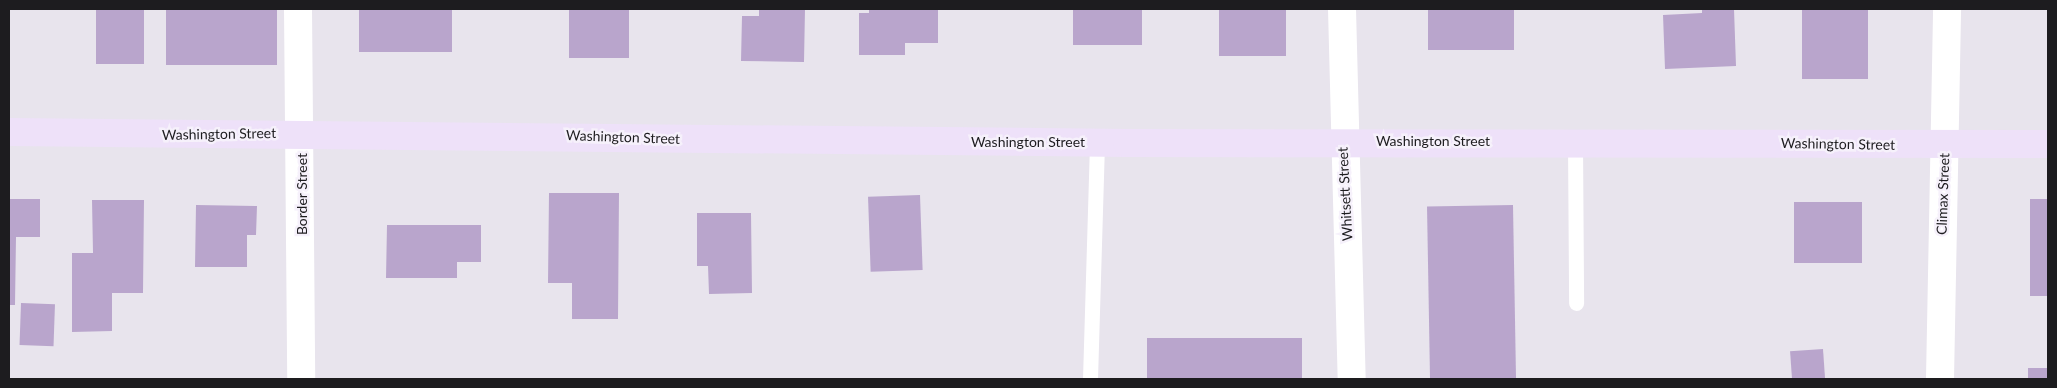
<!DOCTYPE html>
<style>
body{margin:0}
#map{position:relative;width:2057px;height:388px;overflow:hidden;background:#e8e4ed;font-family:Lato,sans-serif}
div>[style]{position:absolute}
[style*='--x']{left:calc(var(--x)*1px);top:calc(var(--y)*1px);width:calc(var(--w)*1px);rotate:calc(var(--a)*1deg)}
.building>*{inset:0;background:#b9a5cc;transform-origin:0 0}
.lane>*{height:15px;margin:-7.5px;padding:0 7.5px;transform-origin:7.5px;border-radius:7.5px;background:#fff}
.street>*{height:28px;margin:-14px;padding:0 14px;transform-origin:14px;border-radius:14px;background:#fff}
.secondary>*{height:28px;margin:-14px;padding:0 14px;transform-origin:14px;border-radius:14px;background:#eee1f9}
span{translate:-50% -50%;white-space:nowrap;text-align:center;line-height:1.15;-webkit-text-stroke:5px #f6f1fb;paint-order:stroke}
.street-label{font-size:14px;color:#1d1c1f}
.frame{position:absolute;inset:0;border:10px solid #1d1c1f;pointer-events:none}
</style>
<div id="map">
<div class="building">
<div style="left:96px;top:9px;width:48px;height:55px"></div>
<div style="left:166px;top:9px;width:111px;height:56px"></div>
<div style="left:359px;top:9px;width:93px;height:43px"></div>
<div style="left:569px;top:9px;width:60px;height:49px"></div>
<div style="clip-path:polygon(759px 9px,805px 9px,804px 62px,741px 61px,742px 16px,759px 16px)"></div>
<div style="clip-path:polygon(869px 9px,938px 9px,938px 43px,905px 43px,905px 55px,859px 55px,859px 13px,869px 13px)"></div>
<div style="left:1073px;top:9px;width:69px;height:36px"></div>
<div style="left:1219px;top:9px;width:67px;height:47px"></div>
<div style="left:1428px;top:9px;width:86px;height:41px"></div>
<div style="clip-path:polygon(1702px 9px,1734px 9px,1736px 66px,1665px 69px,1663px 15px,1702px 13px)"></div>
<div style="left:1802px;top:9px;width:66px;height:70px"></div>
<div style="clip-path:polygon(549px 193px,619px 193px,618px 319px,572px 319px,572px 283px,548px 283px)"></div>
<div style="left:920px;top:195px;width:75px;height:52px;rotate:88deg"></div>
<div style="clip-path:polygon(9px 199px,40px 199px,40px 237px,16px 237px,15px 305px,9px 305px)"></div>
<div style="left:2030px;top:199px;width:18px;height:97px"></div>
<div style="clip-path:polygon(92px 200px,144px 200px,143px 293px,112px 293px,112px 331px,72px 332px,72px 253px,93px 253px)"></div>
<div style="left:1794px;top:202px;width:68px;height:61px"></div>
<div style="clip-path:polygon(196px 205px,257px 206px,256px 235px,247px 235px,247px 267px,195px 267px)"></div>
<div style="left:1513px;top:205px;width:174px;height:86px;rotate:89deg"></div>
<div style="clip-path:polygon(697px 213px,751px 213px,752px 293px,709px 294px,708px 266px,697px 266px)"></div>
<div style="clip-path:polygon(387px 225px,481px 225px,481px 262px,457px 262px,457px 278px,386px 278px)"></div>
<div style="left:21px;top:303px;width:34px;height:42px;rotate:2deg"></div>
<div style="left:1302px;top:338px;width:41px;height:155px;rotate:90deg"></div>
<div style="left:1823px;top:349px;width:30px;height:33px;rotate:86deg"></div>
<div style="left:2028px;top:368px;width:20px;height:11px"></div>
</div>
<div class="lane">
<div style="--x:1575;--y:142;--w:161;--a:89.6"></div>
<div style="--x:1090;--y:379;--w:237;--a:-88.3"></div>
</div>
<div class="street">
<div style="--x:298;--y:9;--w:370;--a:89.5"></div>
<div style="--x:1342;--y:9;--w:370;--a:88.5"></div>
<div style="--x:1940;--y:379;--w:370;--a:-88.9"></div>
</div>
<div class="secondary">
<div style="--x:9;--y:132;--w:1118;--a:0.56"></div>
<div style="--x:1127;--y:143;--w:921;--a:0.06"></div>
</div>
<div class="street-label">
<span style="left:219px;top:134px;rotate:-1deg">Washington Street</span>
<span style="left:623px;top:137px;rotate:2deg">Washington Street</span>
<span style="left:1433px;top:141px">Washington Street</span>
<span style="left:1028px;top:142px">Washington Street</span>
<span style="left:1838px;top:144px;rotate:1deg">Washington Street</span>
<span style="left:302px;top:194px;rotate:-90deg">Border Street</span>
<span style="left:1345px;top:194px;rotate:-93deg">Whitsett Street</span>
<span style="left:1943px;top:194px;rotate:-88deg">Climax Street</span>
</div>
<div class="frame"></div>
</div>
